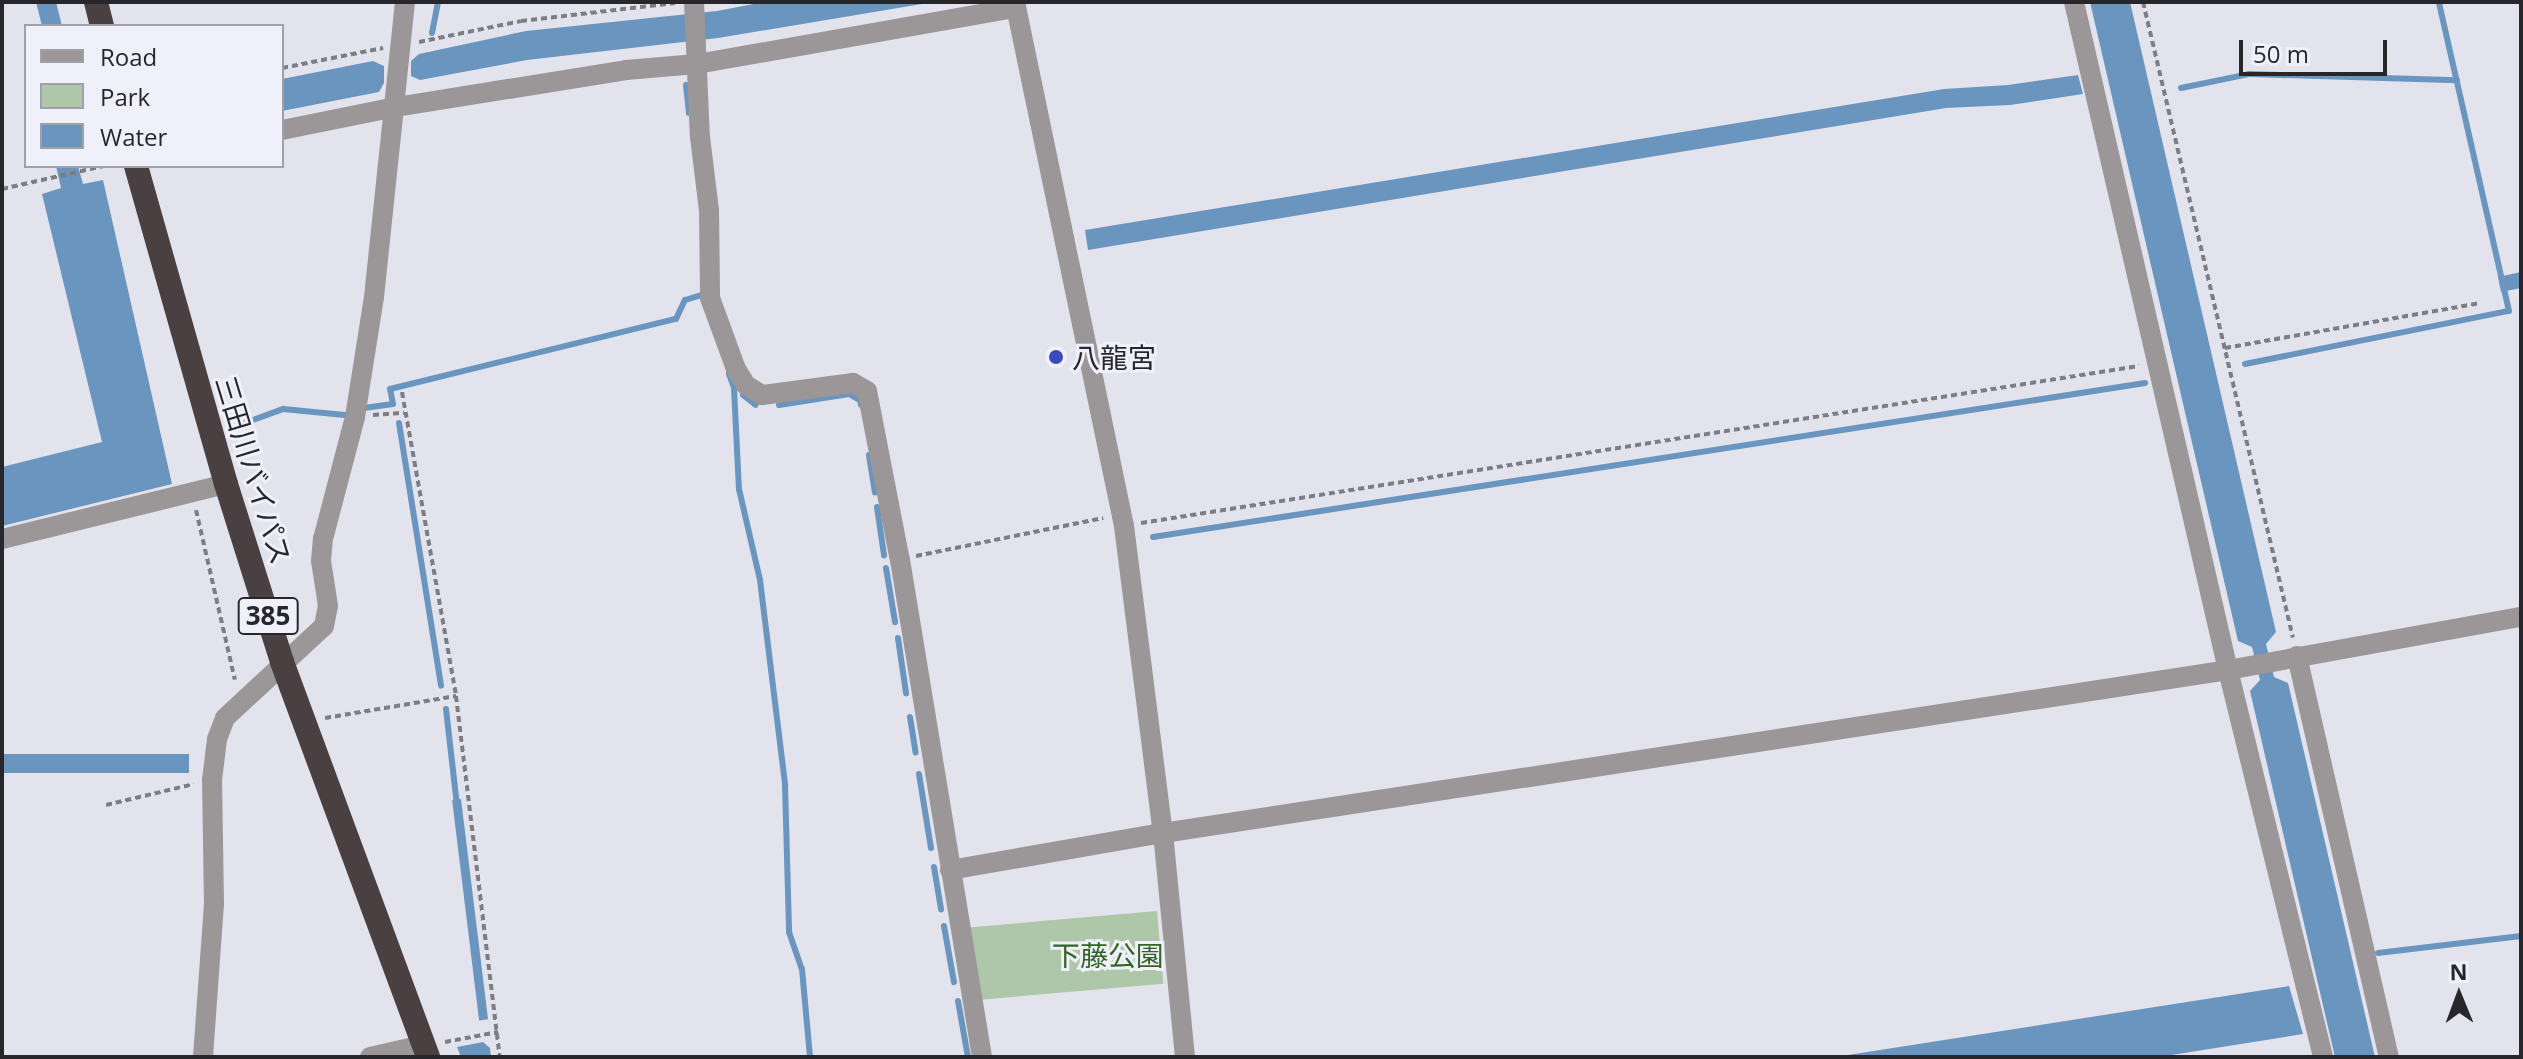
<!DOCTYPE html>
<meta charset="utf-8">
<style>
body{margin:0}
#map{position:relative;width:2523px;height:1059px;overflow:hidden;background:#e3e3ed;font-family:"Open Sans","Noto Sans JP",sans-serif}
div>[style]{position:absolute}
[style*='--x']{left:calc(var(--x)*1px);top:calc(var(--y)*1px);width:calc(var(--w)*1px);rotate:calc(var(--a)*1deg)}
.green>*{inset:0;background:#afc7a9;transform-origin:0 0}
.water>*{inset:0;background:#6a95be;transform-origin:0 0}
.stream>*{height:6px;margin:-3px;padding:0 3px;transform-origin:3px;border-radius:3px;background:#6a95be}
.path>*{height:4px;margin-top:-2px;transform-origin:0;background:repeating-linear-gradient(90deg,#7d7d83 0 6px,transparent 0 10px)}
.minor>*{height:20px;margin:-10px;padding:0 10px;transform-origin:10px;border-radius:10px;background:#9b9697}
.highway>*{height:24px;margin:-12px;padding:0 12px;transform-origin:12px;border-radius:12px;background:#4a4041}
.dots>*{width:22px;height:22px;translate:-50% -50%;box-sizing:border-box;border:4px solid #f0f0fb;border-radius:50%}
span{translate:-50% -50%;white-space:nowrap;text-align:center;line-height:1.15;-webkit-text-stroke:6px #f0f0fb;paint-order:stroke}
.shield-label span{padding:2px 6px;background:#f0f0fb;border:2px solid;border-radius:6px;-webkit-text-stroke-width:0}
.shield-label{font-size:26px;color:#27272b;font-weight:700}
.poi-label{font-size:28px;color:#27272b}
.left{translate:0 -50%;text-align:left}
.street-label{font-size:28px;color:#27272b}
.park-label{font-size:28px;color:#326426}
.frame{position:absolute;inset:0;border:4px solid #27272b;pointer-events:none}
.legend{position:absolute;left:24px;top:24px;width:260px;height:144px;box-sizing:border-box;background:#f0f0fb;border:2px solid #a0a0a8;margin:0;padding:10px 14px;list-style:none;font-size:24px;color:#27272b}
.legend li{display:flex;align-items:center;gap:16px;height:40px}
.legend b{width:40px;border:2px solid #a0a0a8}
.north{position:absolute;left:2419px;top:955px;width:80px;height:80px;-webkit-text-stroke:6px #f0f0fb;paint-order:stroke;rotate:359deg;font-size:22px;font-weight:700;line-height:32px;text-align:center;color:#27272b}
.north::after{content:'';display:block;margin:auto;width:28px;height:36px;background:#27272b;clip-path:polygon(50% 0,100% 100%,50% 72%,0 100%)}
.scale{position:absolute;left:2239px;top:40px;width:148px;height:36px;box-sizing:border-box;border:4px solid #27272b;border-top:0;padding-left:10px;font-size:24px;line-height:28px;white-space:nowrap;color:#27272b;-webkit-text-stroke:6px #f0f0fb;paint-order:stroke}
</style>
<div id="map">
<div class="green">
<div style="left:1157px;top:911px;width:73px;height:192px;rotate:85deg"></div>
</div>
<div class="water">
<div style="clip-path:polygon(36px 2px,56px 2px,62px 26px,42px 26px)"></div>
<div style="clip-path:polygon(764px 2px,934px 2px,718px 38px,527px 60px,420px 80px,411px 76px,411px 61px,419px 54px,526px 31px,717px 11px)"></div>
<div style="clip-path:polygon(2090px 2px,2130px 2px,2276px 632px,2266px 644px,2274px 677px,2288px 683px,2375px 1057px,2335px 1057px,2250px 691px,2260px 680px,2252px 647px,2238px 641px)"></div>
<div style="clip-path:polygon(373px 61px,384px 66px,384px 83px,379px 92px,282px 111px,282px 79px)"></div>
<div style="clip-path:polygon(2078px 75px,2083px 94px,2010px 105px,1946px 108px,1088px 250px,1085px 230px,1944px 89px,2008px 85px)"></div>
<div style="clip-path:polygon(56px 166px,78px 166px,83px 184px,103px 180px,172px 484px,2px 526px,2px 467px,102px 442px,42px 194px,61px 188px)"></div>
<div style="clip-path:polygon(2521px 272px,2521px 288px,2501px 292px,2498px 277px)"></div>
<div style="left:189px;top:754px;width:19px;height:194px;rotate:90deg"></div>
<div style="left:461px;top:799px;width:222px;height:9px;rotate:83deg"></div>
<div style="clip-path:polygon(2289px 986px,2303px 1034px,2159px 1057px,1835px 1057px)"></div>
<div style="clip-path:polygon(483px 1042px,490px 1048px,491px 1057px,461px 1057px,457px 1047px)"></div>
</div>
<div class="stream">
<div style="--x:432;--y:33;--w:32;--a:-79"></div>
<div style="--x:686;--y:85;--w:28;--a:84"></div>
<div style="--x:2181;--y:88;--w:69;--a:-11.6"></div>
<div style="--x:2249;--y:74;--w:208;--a:1.7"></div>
<div style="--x:2245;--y:364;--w:269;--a:-11.4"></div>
<div style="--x:2509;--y:311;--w:317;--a:-102.8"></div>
<div style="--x:729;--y:374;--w:15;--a:70"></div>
<div style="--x:734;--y:388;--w:101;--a:87.2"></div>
<div style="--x:739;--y:489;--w:93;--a:77"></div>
<div style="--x:760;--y:580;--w:207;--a:83"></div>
<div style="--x:785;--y:785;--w:147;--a:88.4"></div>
<div style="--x:789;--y:932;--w:39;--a:71"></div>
<div style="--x:802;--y:969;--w:88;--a:84.8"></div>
<div style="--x:743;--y:395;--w:16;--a:38"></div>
<div style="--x:779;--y:405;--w:71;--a:-8.9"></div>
<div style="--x:849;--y:394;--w:13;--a:29"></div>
<div style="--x:860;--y:400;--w:5;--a:79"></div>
<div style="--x:364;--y:408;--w:29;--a:-8"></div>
<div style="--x:393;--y:404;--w:15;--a:-101"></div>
<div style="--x:390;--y:389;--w:294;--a:-13.8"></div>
<div style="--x:676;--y:319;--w:21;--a:-65"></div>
<div style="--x:685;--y:300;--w:17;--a:-17"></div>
<div style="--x:399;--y:423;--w:266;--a:80.9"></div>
<div style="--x:242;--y:424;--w:44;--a:-20.1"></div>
<div style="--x:283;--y:409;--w:62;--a:5.5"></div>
<div style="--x:869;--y:455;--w:38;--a:81"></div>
<div style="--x:877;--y:507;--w:49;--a:81.7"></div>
<div style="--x:1153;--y:537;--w:1004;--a:-8.82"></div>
<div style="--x:886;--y:568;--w:55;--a:80.5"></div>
<div style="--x:898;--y:638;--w:56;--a:81.7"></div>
<div style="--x:446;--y:709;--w:97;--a:83.5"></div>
<div style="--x:910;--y:717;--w:36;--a:81"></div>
<div style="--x:919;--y:774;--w:75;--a:80.8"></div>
<div style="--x:934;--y:867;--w:43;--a:80.5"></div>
<div style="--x:944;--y:926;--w:57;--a:79.9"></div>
<div style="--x:2378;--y:953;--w:144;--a:-6.8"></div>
<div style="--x:958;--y:1001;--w:57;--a:79.9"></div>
</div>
<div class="path">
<div style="--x:2143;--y:2;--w:653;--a:76.73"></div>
<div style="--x:419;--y:42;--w:104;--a:-11.6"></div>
<div style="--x:521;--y:21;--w:155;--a:-6.7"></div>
<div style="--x:282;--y:68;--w:103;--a:-11.2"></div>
<div style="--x:2;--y:189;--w:104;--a:-12.8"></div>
<div style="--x:2225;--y:348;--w:258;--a:-10"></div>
<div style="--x:402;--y:392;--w:309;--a:79.9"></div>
<div style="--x:456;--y:696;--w:364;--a:83.1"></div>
<div style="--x:373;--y:415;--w:31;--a:-4"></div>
<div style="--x:196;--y:510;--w:174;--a:77.1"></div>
<div style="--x:1141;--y:523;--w:1010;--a:-8.94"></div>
<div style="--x:916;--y:556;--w:191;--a:-11.5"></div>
<div style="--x:325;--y:718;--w:133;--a:-9.5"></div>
<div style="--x:106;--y:805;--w:90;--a:-13.4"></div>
<div style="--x:445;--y:1042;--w:54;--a:-10.7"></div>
</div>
<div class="minor">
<div style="--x:694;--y:2;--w:135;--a:87.5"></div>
<div style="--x:700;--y:137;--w:74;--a:83"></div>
<div style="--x:709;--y:210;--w:88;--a:89.3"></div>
<div style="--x:710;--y:298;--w:76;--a:69.9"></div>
<div style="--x:736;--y:369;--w:19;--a:58"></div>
<div style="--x:746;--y:385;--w:19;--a:32"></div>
<div style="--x:762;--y:395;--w:92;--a:-7.5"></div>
<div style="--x:853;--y:383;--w:16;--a:30"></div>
<div style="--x:867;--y:391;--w:172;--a:79"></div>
<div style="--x:900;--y:560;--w:504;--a:80.63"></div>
<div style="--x:1015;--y:2;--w:535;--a:78.25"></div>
<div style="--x:1124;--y:526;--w:309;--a:82.8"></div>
<div style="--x:1163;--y:833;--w:225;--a:84.4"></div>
<div style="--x:2074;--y:2;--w:686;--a:77.02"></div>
<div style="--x:2228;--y:670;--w:398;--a:76.2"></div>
<div style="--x:282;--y:130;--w:116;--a:-11.4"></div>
<div style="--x:396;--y:107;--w:233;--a:-9.1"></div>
<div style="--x:626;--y:70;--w:71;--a:-4.8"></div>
<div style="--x:697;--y:64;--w:324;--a:-10"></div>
<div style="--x:2;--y:539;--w:231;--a:-13.8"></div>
<div style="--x:2297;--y:656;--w:411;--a:77.1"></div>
<div style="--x:950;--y:870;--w:216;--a:-9.9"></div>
<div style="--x:1163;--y:833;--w:1077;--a:-8.7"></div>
<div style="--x:2228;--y:670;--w:298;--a:-10.3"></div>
<div style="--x:203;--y:1057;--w:152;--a:-85.9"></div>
<div style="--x:214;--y:905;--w:125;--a:-90.9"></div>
<div style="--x:212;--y:780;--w:41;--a:-83"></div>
<div style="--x:217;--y:739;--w:22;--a:-69"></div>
<div style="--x:225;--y:718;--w:135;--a:-42.9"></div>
<div style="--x:324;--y:626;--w:20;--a:-79"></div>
<div style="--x:328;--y:606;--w:46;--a:-98.8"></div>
<div style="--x:321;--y:561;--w:22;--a:-85"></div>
<div style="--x:323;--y:539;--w:126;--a:-75.3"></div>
<div style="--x:355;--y:417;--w:121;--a:-81"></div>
<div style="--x:374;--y:297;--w:297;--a:-84"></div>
<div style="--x:370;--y:1057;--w:54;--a:-12.8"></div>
</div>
<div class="highway">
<div style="--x:96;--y:2;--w:25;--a:76"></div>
<div style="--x:136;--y:166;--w:330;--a:74.2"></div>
<div style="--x:226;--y:484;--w:187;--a:72.5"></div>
<div style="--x:282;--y:662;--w:421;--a:69.7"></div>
</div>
<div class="dots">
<div style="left:1056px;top:357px;background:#3a4bbe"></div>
</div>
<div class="shield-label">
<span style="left:268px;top:616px">385</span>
</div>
<div class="poi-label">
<span class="left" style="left:1072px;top:357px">八龍宮</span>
</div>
<div class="street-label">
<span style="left:254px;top:470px;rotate:73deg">三田川バイパス</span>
</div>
<div class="park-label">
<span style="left:1108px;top:955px">下藤公園</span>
</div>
<div class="frame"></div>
<ul class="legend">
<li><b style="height:10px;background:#9b9697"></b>Road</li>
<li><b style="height:22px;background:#afc7a9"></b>Park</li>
<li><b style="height:22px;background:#6a95be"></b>Water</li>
</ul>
<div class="north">N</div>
<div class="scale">50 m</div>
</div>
